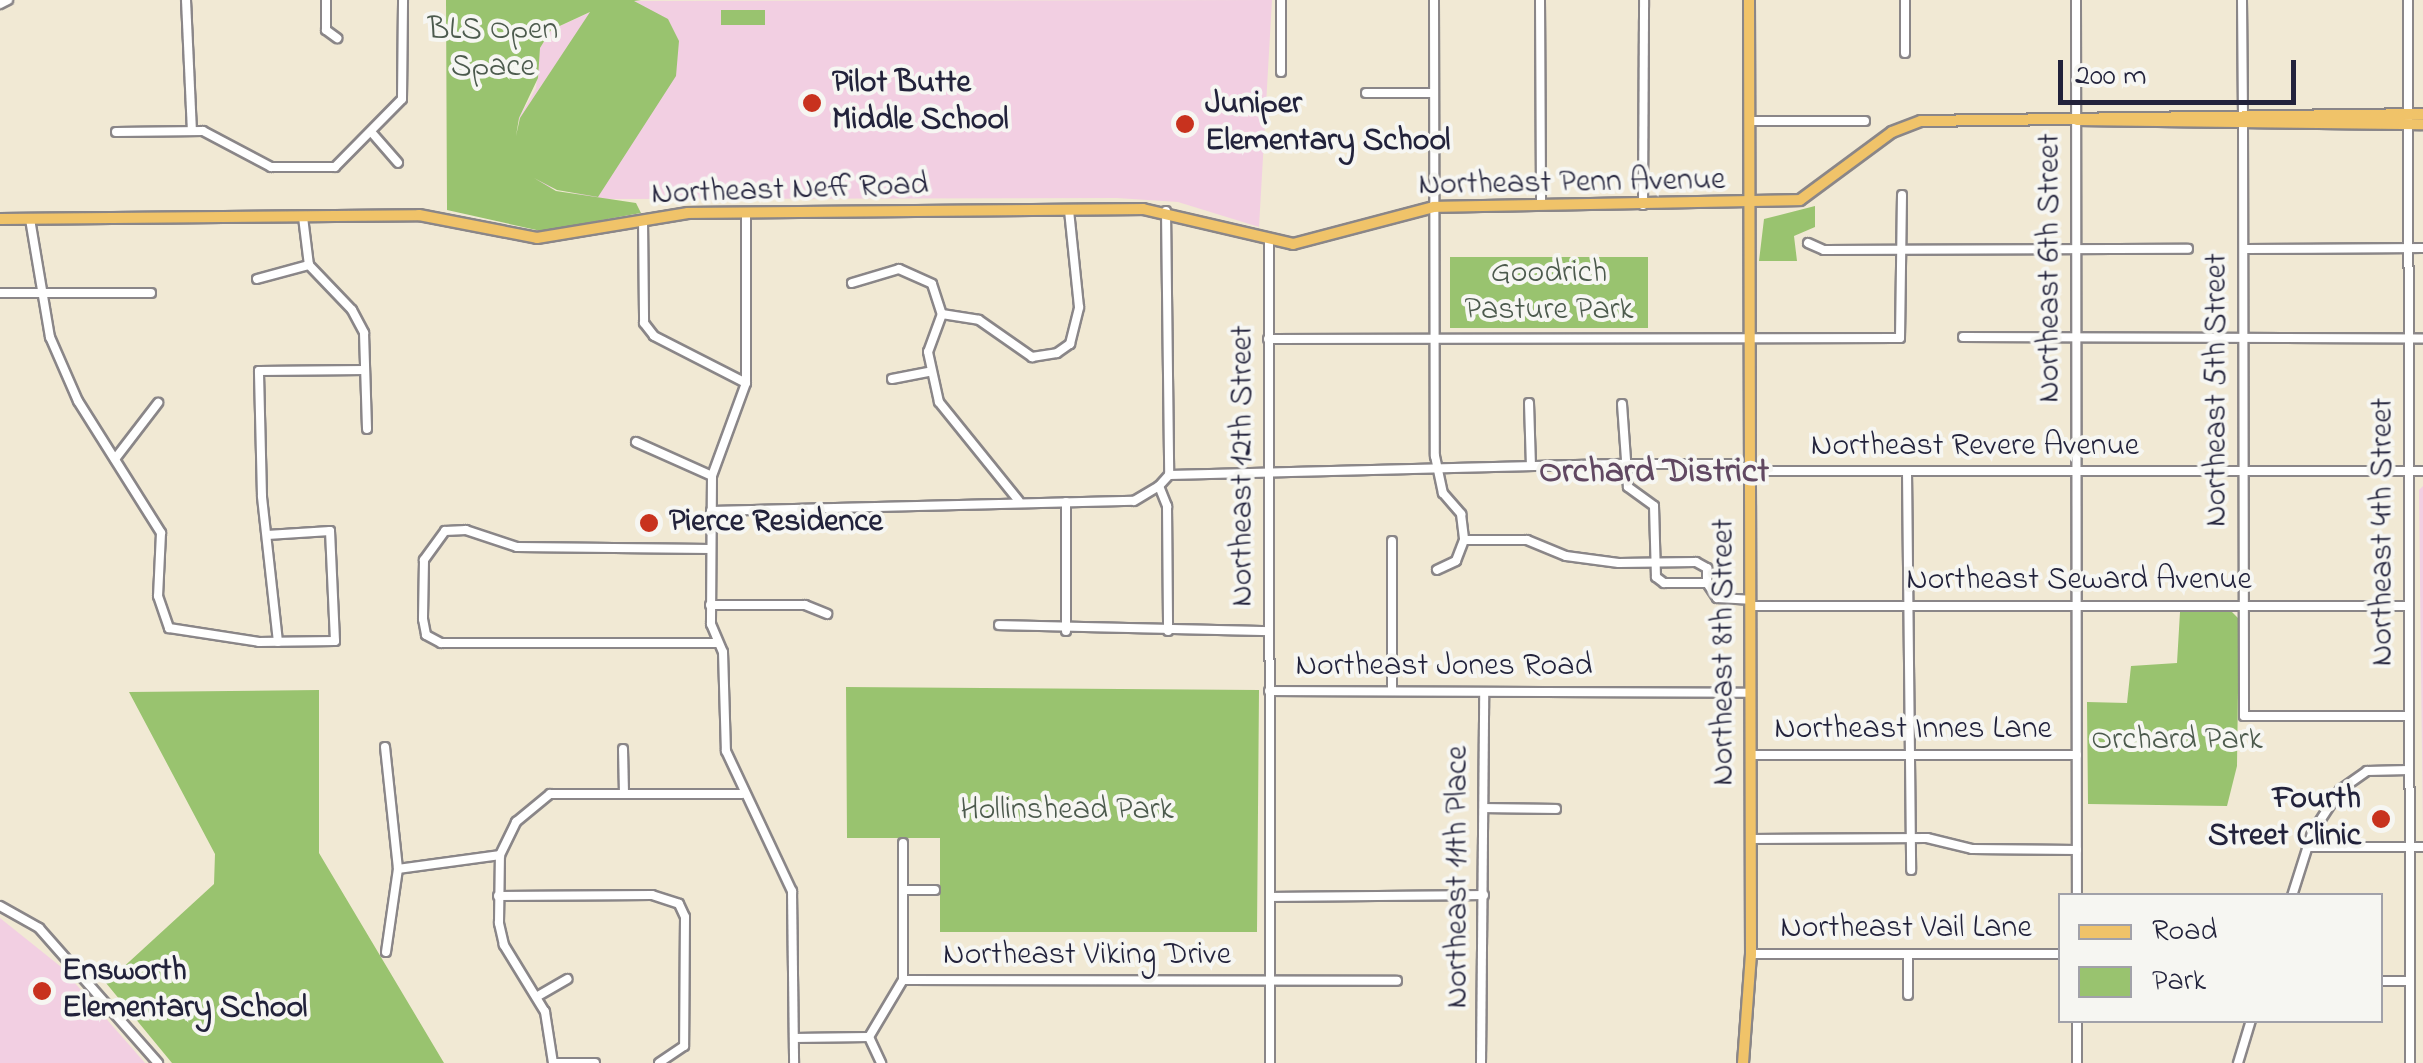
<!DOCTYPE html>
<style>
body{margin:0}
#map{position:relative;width:2423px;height:1063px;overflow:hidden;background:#f1e9d4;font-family:"Indie Flower",sans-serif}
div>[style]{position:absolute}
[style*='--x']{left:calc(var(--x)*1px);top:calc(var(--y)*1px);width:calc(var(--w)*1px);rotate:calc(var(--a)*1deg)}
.built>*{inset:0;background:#f2cfe2}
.green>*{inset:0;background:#99c36f;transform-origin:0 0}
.roads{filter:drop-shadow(2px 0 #8a8688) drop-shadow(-2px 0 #8a8688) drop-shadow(0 2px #8a8688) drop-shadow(0 -2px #8a8688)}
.minor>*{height:8px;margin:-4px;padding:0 4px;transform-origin:4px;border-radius:4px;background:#fff}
.major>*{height:10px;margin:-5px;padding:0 5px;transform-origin:5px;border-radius:5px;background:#f0c369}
.dots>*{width:28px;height:28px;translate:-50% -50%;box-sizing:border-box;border:5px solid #f6f6f2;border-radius:50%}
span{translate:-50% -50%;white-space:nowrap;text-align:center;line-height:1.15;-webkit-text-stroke:8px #f6f6f2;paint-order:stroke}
.park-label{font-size:32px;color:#4c5a4d}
.poi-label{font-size:32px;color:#22223b;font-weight:700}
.left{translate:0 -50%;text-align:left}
.right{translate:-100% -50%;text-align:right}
.street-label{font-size:32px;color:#22223b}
.neighbourhood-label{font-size:35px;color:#614862;font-weight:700}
.legend{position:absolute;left:2058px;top:893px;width:325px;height:130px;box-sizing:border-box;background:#f6f6f2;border:2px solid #a1a1a9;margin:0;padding:12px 18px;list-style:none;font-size:30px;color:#22223b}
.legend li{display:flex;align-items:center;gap:20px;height:50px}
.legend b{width:50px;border:2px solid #a1a1a9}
.scale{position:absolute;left:2058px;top:60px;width:238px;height:45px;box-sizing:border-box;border:5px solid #22223b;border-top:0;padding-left:12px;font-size:30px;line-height:35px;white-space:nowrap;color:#22223b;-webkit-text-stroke:8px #f6f6f2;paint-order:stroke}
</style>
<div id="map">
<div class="built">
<div style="clip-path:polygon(1272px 0,1259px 227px,1178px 202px,1117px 198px,598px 199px,541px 185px,518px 150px,519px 118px,536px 88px,540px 48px,551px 30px,615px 1px)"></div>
<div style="clip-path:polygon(2423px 486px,2423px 838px,2419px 490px)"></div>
<div style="clip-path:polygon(0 918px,60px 966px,145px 1063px,0 1063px)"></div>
</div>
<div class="green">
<div style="clip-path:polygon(evenodd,446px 0,641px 0,634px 1px,668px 19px,679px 41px,676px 76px,598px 197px,557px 190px,534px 178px,556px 191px,636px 203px,641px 213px,541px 231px,447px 210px,446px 0,590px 12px,520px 118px,516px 136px,519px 118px,538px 78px,540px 48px,551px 30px,590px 12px)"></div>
<div style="left:721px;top:10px;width:44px;height:15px"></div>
<div style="clip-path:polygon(1815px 206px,1815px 227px,1794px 236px,1797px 261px,1759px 261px,1764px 219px)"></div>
<div style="left:1648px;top:257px;width:71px;height:198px;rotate:90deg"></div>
<div style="clip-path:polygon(2180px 612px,2232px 612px,2239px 619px,2237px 766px,2227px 806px,2088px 804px,2087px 702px,2127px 703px,2131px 666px,2177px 663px)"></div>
<div style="clip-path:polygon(846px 687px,1259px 690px,1257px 932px,940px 932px,940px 838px,847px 838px)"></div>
<div style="clip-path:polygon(319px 690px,319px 853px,444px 1063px,172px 1063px,106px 983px,214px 884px,215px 854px,129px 692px)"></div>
</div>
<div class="roads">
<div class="minor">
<div style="--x:186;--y:0;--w:130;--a:87.4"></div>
<div style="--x:326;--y:0;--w:30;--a:90"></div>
<div style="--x:326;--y:30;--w:14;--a:36"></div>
<div style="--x:1281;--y:0;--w:72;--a:90"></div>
<div style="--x:1434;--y:0;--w:456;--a:89.9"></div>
<div style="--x:1435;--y:456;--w:38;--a:78"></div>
<div style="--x:1443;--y:493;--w:28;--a:49"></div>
<div style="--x:1461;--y:514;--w:26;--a:83"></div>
<div style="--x:1464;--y:540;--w:22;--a:111"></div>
<div style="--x:1456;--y:561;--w:21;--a:155"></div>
<div style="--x:1540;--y:0;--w:205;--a:89.7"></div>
<div style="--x:2076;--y:0;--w:896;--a:89.94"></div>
<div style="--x:2242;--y:0;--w:114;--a:89.5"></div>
<div style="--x:2408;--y:0;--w:1063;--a:89.89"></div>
<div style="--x:0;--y:4;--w:9;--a:-27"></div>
<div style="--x:1905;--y:53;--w:53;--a:-90"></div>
<div style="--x:1366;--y:93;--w:68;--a:0"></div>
<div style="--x:1749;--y:121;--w:116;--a:0"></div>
<div style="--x:2243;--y:124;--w:592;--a:89.9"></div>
<div style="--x:2244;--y:716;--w:165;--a:0"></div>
<div style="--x:116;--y:132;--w:87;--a:-0.7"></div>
<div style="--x:203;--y:131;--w:77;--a:27.9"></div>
<div style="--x:271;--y:167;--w:64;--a:0"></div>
<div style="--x:335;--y:167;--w:95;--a:-45.4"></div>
<div style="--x:402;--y:99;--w:99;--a:-89.4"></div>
<div style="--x:373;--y:134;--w:38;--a:49"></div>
<div style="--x:1643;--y:205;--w:205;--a:-89.7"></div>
<div style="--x:1166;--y:211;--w:264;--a:89.3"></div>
<div style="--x:1169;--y:475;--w:15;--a:132"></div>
<div style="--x:1159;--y:486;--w:22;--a:68"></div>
<div style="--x:1167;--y:506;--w:125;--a:89.5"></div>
<div style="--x:746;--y:212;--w:171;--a:90"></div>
<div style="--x:746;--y:383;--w:99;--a:110.1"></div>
<div style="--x:712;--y:476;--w:148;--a:90.4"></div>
<div style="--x:711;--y:624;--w:30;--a:67"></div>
<div style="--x:723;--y:652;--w:99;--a:88.3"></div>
<div style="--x:726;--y:751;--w:155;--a:64.8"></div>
<div style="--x:792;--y:891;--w:172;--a:89.3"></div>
<div style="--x:303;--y:217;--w:48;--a:82.9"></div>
<div style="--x:309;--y:265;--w:62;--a:46.3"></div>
<div style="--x:352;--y:310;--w:26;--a:62"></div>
<div style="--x:364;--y:333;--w:96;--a:88.2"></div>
<div style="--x:30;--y:219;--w:120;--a:80.4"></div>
<div style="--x:50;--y:337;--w:70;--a:66.4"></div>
<div style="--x:78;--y:401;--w:156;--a:57.8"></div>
<div style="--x:161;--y:533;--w:63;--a:92.7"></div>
<div style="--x:158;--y:596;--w:34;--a:71"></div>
<div style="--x:169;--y:628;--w:91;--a:8.8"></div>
<div style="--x:259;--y:642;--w:76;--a:-0.8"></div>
<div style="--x:335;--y:641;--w:110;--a:-92.6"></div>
<div style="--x:330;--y:531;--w:63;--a:176.4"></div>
<div style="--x:643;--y:220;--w:103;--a:89.4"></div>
<div style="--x:644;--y:323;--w:16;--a:52"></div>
<div style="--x:654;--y:336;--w:103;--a:27.1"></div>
<div style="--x:1269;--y:241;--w:822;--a:89.93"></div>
<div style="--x:1808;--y:243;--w:17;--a:24"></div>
<div style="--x:1824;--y:250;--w:364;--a:-0.2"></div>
<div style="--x:2244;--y:249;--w:179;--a:-0.3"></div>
<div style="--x:257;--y:279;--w:54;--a:-15.1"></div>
<div style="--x:852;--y:283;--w:49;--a:-16.6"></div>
<div style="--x:899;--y:269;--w:36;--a:24"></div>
<div style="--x:932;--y:284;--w:32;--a:72"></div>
<div style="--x:942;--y:314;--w:40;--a:110.2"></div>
<div style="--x:928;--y:352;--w:51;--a:77.6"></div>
<div style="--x:939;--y:402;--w:127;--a:51.1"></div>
<div style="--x:0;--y:293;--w:151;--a:0"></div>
<div style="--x:942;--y:314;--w:37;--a:9"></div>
<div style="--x:979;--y:320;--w:65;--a:34.9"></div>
<div style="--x:1032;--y:357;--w:25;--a:-9"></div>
<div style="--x:1057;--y:353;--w:16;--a:-35"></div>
<div style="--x:1070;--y:344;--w:38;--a:-76"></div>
<div style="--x:1079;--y:307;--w:98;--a:-95.9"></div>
<div style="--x:1963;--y:337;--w:460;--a:0.2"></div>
<div style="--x:1268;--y:339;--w:632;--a:-0.09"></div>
<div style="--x:1900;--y:338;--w:143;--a:-89.2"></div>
<div style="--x:892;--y:379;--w:38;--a:-11"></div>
<div style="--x:1529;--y:403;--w:63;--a:88.2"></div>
<div style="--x:1622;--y:404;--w:83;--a:85.9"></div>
<div style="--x:1628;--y:487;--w:32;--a:36"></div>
<div style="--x:1654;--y:506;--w:71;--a:88.4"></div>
<div style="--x:1656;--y:577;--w:10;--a:37"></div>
<div style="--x:1664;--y:583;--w:43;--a:0"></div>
<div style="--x:636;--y:442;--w:83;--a:24.1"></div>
<div style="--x:115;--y:459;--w:71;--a:-52.5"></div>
<div style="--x:1907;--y:472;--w:398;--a:89.4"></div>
<div style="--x:1169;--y:475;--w:457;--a:-1.4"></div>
<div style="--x:1626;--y:464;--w:111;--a:0"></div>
<div style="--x:1737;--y:464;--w:15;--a:28"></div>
<div style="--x:1750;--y:471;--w:673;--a:0"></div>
<div style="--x:711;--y:511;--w:423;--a:-1.4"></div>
<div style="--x:1134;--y:501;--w:29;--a:-31"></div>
<div style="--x:1464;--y:540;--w:63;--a:0"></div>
<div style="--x:1527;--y:540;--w:42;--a:22.3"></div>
<div style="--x:1566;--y:556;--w:53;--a:7.5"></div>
<div style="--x:1619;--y:563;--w:77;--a:-0.7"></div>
<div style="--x:1696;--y:562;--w:13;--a:29"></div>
<div style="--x:1707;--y:568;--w:15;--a:90"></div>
<div style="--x:1707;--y:583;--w:18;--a:56"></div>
<div style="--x:1717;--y:598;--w:33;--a:3"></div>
<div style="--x:1392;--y:541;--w:149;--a:90"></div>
<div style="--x:711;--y:549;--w:194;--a:-179.4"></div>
<div style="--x:517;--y:547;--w:54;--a:-161.6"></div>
<div style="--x:466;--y:530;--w:21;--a:177"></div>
<div style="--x:445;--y:531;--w:36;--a:126"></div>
<div style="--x:424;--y:560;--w:59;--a:91"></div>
<div style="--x:423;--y:619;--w:16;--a:79"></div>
<div style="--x:426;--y:635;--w:17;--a:28"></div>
<div style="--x:441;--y:643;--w:277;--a:0"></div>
<div style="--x:710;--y:605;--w:95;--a:0"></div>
<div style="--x:805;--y:605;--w:24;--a:22"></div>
<div style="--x:1750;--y:606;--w:658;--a:0"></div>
<div style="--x:999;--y:625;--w:270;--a:1.3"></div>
<div style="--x:1066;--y:631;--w:129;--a:-90"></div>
<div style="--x:278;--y:642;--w:147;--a:-96.3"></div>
<div style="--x:262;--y:496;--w:125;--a:-91.4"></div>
<div style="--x:259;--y:371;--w:106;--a:-0.5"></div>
<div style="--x:1269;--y:691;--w:480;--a:0.2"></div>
<div style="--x:385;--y:747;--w:123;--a:83.9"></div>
<div style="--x:623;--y:749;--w:44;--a:88.7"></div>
<div style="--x:1750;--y:755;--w:327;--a:0"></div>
<div style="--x:1484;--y:808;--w:72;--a:0.8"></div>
<div style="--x:1750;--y:839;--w:177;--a:-0.3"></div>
<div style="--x:1927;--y:838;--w:46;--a:13.7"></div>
<div style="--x:1972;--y:849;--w:105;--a:0.5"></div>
<div style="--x:2307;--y:847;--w:116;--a:0"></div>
<div style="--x:903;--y:890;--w:32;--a:0"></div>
<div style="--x:498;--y:896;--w:154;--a:-0.4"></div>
<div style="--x:652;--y:895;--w:28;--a:18"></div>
<div style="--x:679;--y:904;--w:14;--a:65"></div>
<div style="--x:685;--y:917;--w:129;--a:90.4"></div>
<div style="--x:684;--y:1046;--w:30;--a:146"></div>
<div style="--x:2292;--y:896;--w:66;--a:-72.4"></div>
<div style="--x:2312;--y:833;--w:51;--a:-56.9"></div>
<div style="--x:2340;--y:790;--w:33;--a:-35"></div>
<div style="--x:2367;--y:771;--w:42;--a:-1.4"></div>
<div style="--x:1271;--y:897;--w:213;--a:-0.5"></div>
<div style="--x:0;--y:906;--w:45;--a:29.4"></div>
<div style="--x:39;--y:928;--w:180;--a:48.6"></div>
<div style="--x:386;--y:952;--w:84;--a:-81.8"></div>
<div style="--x:398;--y:869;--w:103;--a:-7.8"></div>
<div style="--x:1751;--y:954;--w:309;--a:0"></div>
<div style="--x:1908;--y:954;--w:41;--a:90"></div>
<div style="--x:903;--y:980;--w:494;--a:0.1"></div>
<div style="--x:2380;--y:981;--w:29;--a:0"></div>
<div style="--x:538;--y:996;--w:34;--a:-30"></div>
<div style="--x:869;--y:1037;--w:66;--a:-59.2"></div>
<div style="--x:903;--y:980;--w:137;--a:-90"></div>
<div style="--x:794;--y:1038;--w:75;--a:-0.8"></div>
<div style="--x:869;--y:1037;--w:29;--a:65"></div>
<div style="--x:553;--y:1063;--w:52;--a:-98.9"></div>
<div style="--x:545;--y:1012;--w:79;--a:-121.5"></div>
<div style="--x:504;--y:945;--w:23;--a:-103"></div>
<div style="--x:499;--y:923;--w:68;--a:-89.2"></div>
<div style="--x:500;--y:855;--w:37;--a:-64"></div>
<div style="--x:516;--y:822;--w:44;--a:-39.5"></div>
<div style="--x:550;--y:794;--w:192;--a:0"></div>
<div style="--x:553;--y:1063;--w:42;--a:0"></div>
<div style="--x:1481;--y:1063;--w:371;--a:-89.5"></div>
<div style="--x:2077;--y:1063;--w:43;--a:-90"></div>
<div style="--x:2238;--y:1063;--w:45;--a:-73.2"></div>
</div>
<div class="major">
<div style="--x:2077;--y:120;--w:346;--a:0.7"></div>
<div style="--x:0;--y:219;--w:419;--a:-0.5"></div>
<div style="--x:419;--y:215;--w:120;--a:11"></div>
<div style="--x:537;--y:238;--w:153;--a:-9.4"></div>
<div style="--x:688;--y:213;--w:455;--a:-0.5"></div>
<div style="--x:1143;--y:209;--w:154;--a:13.1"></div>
<div style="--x:1293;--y:244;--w:146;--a:-14.7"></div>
<div style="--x:1434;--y:207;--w:366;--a:-1.1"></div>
<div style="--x:1800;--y:200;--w:114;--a:-36.5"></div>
<div style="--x:1892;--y:132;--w:31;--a:-21"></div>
<div style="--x:1921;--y:121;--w:502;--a:-0.8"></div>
<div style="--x:1743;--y:1063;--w:109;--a:-85.8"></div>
<div style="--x:1751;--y:954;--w:954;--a:-90.12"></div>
</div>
</div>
<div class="dots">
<div style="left:812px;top:103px;background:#c8321e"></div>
<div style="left:1185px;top:124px;background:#c8321e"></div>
<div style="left:649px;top:523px;background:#c8321e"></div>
<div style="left:2381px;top:819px;background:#c8321e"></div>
<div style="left:42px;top:991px;background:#c8321e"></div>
</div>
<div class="park-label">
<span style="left:493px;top:50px">BLS Open<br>Space</span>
<span style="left:1549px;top:293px">Goodrich<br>Pasture Park</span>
<span style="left:2177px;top:741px">Orchard Park</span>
<span style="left:1067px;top:811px">Hollinshead Park</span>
</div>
<div class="poi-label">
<span class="left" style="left:832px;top:103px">Pilot Butte<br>Middle School</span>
<span class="left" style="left:1205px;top:124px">Juniper<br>Elementary School</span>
<span class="left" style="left:669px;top:523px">Pierce Residence</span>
<span class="right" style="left:2361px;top:819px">Fourth<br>Street Clinic</span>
<span class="left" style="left:62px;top:991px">Ensworth<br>Elementary School</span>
</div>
<div class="street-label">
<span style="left:1572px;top:184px;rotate:-1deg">Northeast Penn Avenue</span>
<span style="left:790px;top:191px;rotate:-2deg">Northeast Neff Road</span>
<span style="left:2051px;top:268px;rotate:-90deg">Northeast 6th Street</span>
<span style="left:2218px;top:390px;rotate:-90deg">Northeast 5th Street</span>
<span style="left:1975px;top:447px">Northeast Revere Avenue</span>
<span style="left:1244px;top:466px;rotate:-90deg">Northeast 12th Street</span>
<span style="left:2384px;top:532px;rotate:-90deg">Northeast 4th Street</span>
<span style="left:2079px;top:581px">Northeast Seward Avenue</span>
<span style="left:1725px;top:652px;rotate:-90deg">Northeast 8th Street</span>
<span style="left:1444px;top:667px">Northeast Jones Road</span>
<span style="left:1913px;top:730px">Northeast Innes Lane</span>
<span style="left:1459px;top:877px;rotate:-90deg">Northeast 11th Place</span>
<span style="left:1906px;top:929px">Northeast Vail Lane</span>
<span style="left:1087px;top:956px">Northeast Viking Drive</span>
</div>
<div class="neighbourhood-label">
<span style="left:1654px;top:473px">Orchard District</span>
</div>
<ul class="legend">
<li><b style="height:12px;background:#f0c369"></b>Road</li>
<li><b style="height:28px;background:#99c36f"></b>Park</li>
</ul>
<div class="scale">200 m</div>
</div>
